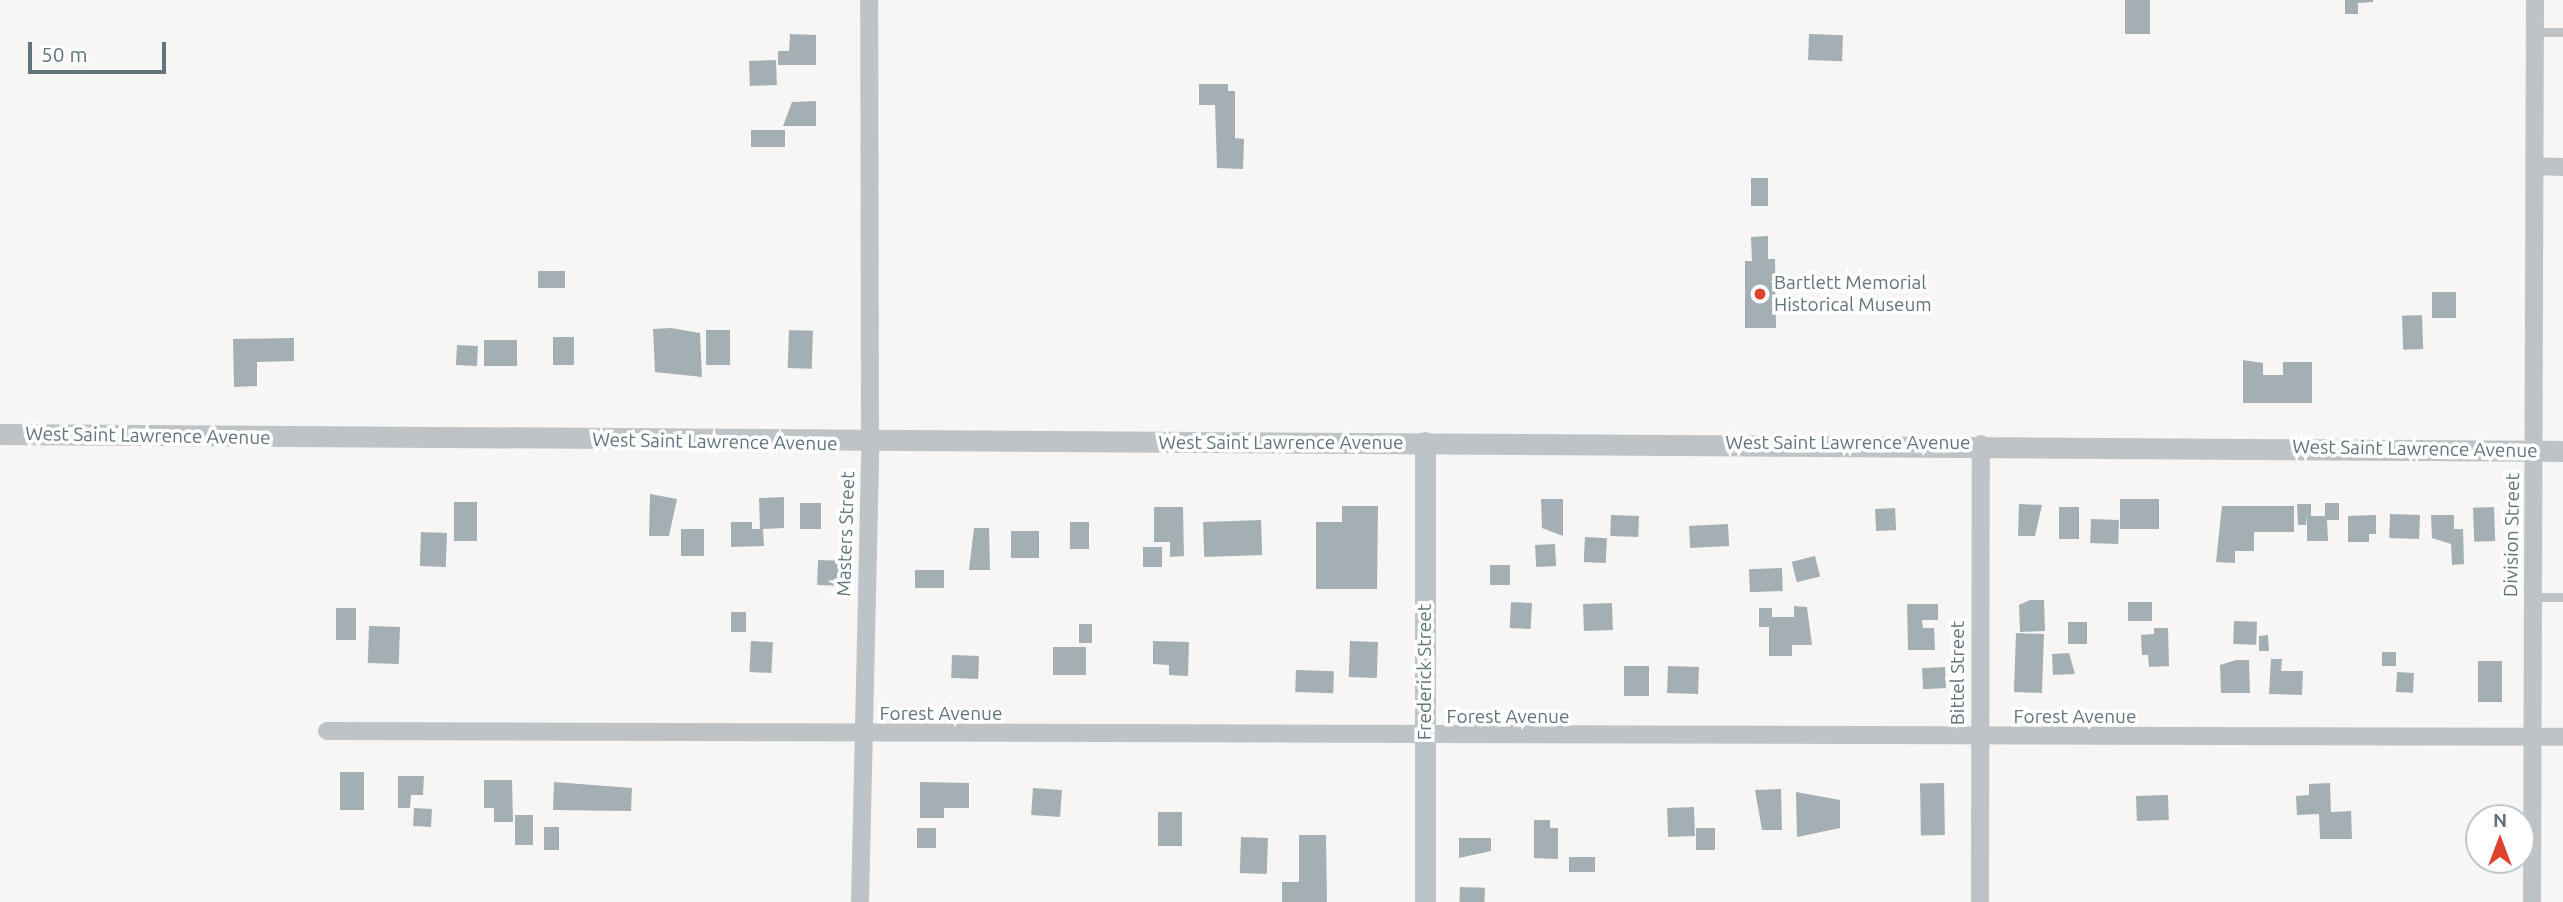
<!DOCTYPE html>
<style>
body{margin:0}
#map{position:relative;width:2563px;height:902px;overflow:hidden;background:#f7f6f4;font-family:Ubuntu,sans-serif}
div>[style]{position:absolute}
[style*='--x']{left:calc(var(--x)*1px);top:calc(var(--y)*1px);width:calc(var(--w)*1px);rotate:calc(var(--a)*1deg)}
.building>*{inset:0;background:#a4afb3;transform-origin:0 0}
.service>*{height:9px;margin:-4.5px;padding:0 4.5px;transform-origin:4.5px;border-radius:4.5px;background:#bdc3c6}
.minor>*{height:18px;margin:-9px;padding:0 9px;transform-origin:9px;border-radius:9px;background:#bdc3c6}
.tertiary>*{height:21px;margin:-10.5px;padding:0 10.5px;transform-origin:10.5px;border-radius:10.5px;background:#bdc3c6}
.dots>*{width:19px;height:19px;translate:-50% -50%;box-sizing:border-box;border:4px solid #fff;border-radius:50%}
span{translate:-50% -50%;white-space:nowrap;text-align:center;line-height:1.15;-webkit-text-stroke:7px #fff;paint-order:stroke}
.poi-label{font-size:19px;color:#62757e}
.left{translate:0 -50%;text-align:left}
.street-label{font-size:19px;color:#62757e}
.north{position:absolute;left:2465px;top:804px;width:70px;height:70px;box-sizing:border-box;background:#fff;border:2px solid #c0c8cb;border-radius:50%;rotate:0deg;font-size:19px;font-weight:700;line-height:28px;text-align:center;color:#62757e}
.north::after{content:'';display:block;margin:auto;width:24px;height:32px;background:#de422c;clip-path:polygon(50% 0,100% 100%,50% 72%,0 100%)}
.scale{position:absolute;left:28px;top:42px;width:138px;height:32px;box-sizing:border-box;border:4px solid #62757e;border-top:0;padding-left:9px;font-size:21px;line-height:24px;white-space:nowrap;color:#62757e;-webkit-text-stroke:5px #fff;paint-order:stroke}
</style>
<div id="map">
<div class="building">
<div style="left:2125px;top:0;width:25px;height:34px"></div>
<div style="clip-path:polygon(2345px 0,2373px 0,2373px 2px,2358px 3px,2358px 14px,2345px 14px)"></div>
<div style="clip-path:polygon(790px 34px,816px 35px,816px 65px,778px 65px,778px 51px,789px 51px)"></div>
<div style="left:1809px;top:34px;width:34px;height:26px;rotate:2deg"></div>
<div style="left:776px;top:60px;width:25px;height:27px;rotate:88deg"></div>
<div style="clip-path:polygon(1199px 84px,1228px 84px,1228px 91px,1235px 91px,1235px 138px,1244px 139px,1243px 169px,1217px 168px,1215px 105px,1199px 105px)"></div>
<div style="clip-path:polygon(816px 101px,816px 126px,783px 126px,792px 102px)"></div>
<div style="left:785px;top:130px;width:17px;height:34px;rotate:90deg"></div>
<div style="left:1751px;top:178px;width:17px;height:28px"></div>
<div style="clip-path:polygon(1768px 236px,1768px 259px,1775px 259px,1776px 328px,1745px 328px,1745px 261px,1752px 261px,1751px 237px)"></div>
<div style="left:565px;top:271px;width:17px;height:27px;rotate:90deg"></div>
<div style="left:2432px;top:292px;width:24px;height:26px"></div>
<div style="left:2422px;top:315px;width:34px;height:20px;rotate:88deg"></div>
<div style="clip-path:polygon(671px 328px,700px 333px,702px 377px,655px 372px,653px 329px)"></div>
<div style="left:706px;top:330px;width:24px;height:35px"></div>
<div style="left:789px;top:330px;width:24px;height:38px;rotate:2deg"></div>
<div style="left:553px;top:337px;width:21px;height:28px"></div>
<div style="clip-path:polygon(294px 338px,294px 361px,257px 362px,257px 386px,234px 387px,233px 339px)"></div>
<div style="left:484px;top:340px;width:33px;height:26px"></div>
<div style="left:457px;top:345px;width:21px;height:20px;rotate:3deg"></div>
<div style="clip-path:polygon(2243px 360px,2263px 363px,2263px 375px,2283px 375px,2283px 362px,2312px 362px,2312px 403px,2243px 403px)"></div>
<div style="clip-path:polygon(650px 494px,677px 499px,669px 536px,649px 536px)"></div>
<div style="clip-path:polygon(784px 497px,784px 528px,763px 529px,764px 546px,731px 547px,731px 522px,752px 522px,752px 529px,760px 529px,759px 498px)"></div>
<div style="clip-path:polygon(1541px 499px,1563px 499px,1563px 536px,1542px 528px)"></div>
<div style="left:2120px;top:499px;width:39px;height:30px"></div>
<div style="left:454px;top:502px;width:23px;height:39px"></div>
<div style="left:800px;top:503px;width:21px;height:26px"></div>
<div style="clip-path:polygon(2325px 503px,2339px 503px,2339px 520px,2327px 520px,2328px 541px,2307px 541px,2307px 516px,2306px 525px,2298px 525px,2297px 504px,2311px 504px,2311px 516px,2325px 516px)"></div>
<div style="clip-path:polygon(2019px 504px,2042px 505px,2035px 536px,2018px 536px)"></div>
<div style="clip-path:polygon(1342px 506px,1378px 506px,1377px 589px,1316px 589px,1316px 522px,1342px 522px)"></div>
<div style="clip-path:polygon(2222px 506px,2294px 506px,2294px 532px,2254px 532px,2254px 551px,2235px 551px,2235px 563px,2216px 562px)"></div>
<div style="clip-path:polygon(1154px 507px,1183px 507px,1184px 556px,1170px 557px,1170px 542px,1154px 542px)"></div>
<div style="left:2059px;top:507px;width:20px;height:32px"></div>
<div style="left:2494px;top:507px;width:34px;height:21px;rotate:88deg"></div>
<div style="left:1895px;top:508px;width:22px;height:20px;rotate:87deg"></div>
<div style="left:2390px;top:514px;width:30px;height:24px;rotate:2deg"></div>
<div style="left:1611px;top:515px;width:28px;height:21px;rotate:2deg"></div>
<div style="clip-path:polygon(2376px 515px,2376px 534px,2369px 534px,2369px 542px,2348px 542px,2348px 516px)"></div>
<div style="clip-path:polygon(2431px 515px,2454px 515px,2454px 529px,2463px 529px,2464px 564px,2452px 565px,2451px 544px,2432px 538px)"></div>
<div style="left:2091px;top:519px;width:28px;height:24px;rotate:2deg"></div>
<div style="left:1261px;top:520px;width:35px;height:58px;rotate:88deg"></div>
<div style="left:1070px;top:522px;width:19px;height:27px"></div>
<div style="left:1728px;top:524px;width:22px;height:39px;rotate:87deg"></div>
<div style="clip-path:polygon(974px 528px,989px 528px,990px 570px,969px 570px)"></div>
<div style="left:681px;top:529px;width:23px;height:27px"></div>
<div style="left:1011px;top:531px;width:28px;height:27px"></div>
<div style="left:421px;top:532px;width:26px;height:34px;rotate:2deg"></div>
<div style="left:1585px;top:537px;width:22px;height:25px;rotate:3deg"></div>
<div style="left:1555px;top:544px;width:22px;height:20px;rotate:87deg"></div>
<div style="left:1143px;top:547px;width:19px;height:20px"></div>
<div style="left:1815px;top:556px;width:21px;height:24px;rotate:76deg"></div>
<div style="left:818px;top:560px;width:25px;height:25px;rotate:2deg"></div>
<div style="left:1490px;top:565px;width:20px;height:20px"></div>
<div style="left:1782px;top:568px;width:23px;height:33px;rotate:88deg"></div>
<div style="left:915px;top:570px;width:29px;height:18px"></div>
<div style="clip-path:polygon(2030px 600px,2044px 600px,2045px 631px,2020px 632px,2019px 605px)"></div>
<div style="left:1511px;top:602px;width:21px;height:26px;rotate:3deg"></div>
<div style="left:2152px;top:602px;width:19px;height:24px;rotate:90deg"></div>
<div style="left:1612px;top:603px;width:27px;height:29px;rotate:88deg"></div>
<div style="clip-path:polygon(1907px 604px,1938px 604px,1938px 620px,1922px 620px,1923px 628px,1934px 628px,1935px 650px,1908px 650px)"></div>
<div style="clip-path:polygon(1794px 606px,1807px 607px,1812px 645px,1792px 645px,1792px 656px,1769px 656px,1769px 627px,1759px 627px,1759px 608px,1772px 608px,1772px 617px,1794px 617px)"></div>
<div style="left:336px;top:608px;width:20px;height:32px"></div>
<div style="left:731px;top:612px;width:15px;height:20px"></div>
<div style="left:2234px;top:621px;width:23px;height:23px;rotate:2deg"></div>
<div style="left:2068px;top:622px;width:19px;height:22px"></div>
<div style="left:1079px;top:624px;width:13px;height:19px"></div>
<div style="left:369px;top:626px;width:31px;height:37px;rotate:2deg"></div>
<div style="clip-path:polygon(2154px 628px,2168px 628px,2169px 666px,2149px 667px,2148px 655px,2142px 655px,2141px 635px,2154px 634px)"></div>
<div style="left:2016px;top:633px;width:28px;height:59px;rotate:2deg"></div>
<div style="clip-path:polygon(2268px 635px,2269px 651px,2259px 651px,2259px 636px)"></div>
<div style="left:751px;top:641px;width:22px;height:31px;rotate:3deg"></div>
<div style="clip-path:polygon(1153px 641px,1189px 642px,1188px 676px,1169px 675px,1169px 665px,1153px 664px)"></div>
<div style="left:1350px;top:641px;width:28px;height:36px;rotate:2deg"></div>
<div style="left:1053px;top:647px;width:33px;height:28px"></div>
<div style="left:2382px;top:652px;width:14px;height:14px"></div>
<div style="clip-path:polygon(2069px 653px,2075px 674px,2053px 675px,2052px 654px)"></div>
<div style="left:952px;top:655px;width:27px;height:23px;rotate:2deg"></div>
<div style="clip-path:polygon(2271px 659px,2282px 659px,2281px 671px,2303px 671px,2302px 695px,2269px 694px)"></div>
<div style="clip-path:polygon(2236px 660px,2249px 660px,2250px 693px,2221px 693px,2220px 665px)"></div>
<div style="left:2478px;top:661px;width:24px;height:41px"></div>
<div style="left:1624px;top:666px;width:25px;height:30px"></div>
<div style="left:1668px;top:666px;width:31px;height:27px;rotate:2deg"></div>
<div style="left:1945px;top:667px;width:21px;height:23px;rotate:87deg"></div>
<div style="left:1296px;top:670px;width:38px;height:22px;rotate:2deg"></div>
<div style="left:2397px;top:672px;width:17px;height:20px;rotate:3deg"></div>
<div style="left:340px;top:772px;width:24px;height:38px"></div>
<div style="clip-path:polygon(398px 776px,424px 776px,423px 795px,411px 795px,410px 808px,398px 808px)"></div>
<div style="clip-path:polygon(484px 780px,512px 780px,513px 822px,494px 822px,494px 808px,484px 808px)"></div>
<div style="clip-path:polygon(554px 782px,632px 788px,631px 811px,553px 810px)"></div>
<div style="clip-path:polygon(920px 782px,969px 783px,969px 808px,944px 808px,944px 818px,920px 818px)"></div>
<div style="left:1944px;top:783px;width:52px;height:24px;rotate:89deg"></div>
<div style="clip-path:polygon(2330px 783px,2331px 812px,2351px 811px,2352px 839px,2320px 839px,2319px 814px,2297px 815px,2296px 796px,2309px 795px,2309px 784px)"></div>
<div style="left:1033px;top:788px;width:29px;height:27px;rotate:4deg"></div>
<div style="clip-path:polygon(1781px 789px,1782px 830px,1762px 830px,1755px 790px)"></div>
<div style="clip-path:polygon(1796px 792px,1840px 800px,1840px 828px,1797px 837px)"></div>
<div style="left:2168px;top:795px;width:25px;height:32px;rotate:88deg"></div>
<div style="left:1694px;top:807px;width:29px;height:27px;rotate:88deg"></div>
<div style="left:414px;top:808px;width:18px;height:18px;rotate:3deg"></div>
<div style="left:1158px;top:812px;width:24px;height:34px"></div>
<div style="left:515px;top:815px;width:18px;height:30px"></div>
<div style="clip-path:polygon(1534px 820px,1550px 820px,1550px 828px,1558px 828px,1558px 859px,1534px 858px)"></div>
<div style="left:544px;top:827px;width:15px;height:23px"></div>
<div style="left:917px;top:828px;width:19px;height:20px"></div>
<div style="left:1715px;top:828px;width:22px;height:19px;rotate:90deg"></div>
<div style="clip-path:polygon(1299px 835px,1326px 835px,1327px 902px,1282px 902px,1282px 882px,1299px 882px)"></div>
<div style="left:1241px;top:837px;width:27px;height:36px;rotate:2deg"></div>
<div style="clip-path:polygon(1459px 838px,1491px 838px,1491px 851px,1459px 858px)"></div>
<div style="left:1595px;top:857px;width:15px;height:26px;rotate:90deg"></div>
<div style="left:1460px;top:887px;width:25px;height:15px;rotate:2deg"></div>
</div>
<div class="service">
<div style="--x:2536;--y:32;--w:27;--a:0"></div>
<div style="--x:2532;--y:597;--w:31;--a:0"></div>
</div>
<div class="minor">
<div style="--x:2535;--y:166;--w:28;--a:2"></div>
<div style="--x:327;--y:731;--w:2236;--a:0.15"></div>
<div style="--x:860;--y:902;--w:458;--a:-88.7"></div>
<div style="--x:870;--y:444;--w:444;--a:-90.1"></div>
<div style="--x:1980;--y:902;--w:458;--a:-89.9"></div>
<div style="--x:2532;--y:902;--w:902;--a:-89.81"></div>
</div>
<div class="tertiary">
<div style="--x:0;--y:434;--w:2563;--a:0.38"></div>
<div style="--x:1425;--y:442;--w:460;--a:90"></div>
</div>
<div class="dots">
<div style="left:1760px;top:294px;background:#de422c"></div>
</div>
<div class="poi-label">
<span class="left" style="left:1774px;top:294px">Bartlett Memorial<br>Historical Museum</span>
</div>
<div class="street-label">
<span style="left:148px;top:436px;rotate:1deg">West Saint Lawrence Avenue</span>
<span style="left:715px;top:442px;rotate:1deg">West Saint Lawrence Avenue</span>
<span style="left:1281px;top:443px">West Saint Lawrence Avenue</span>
<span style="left:1848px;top:443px">West Saint Lawrence Avenue</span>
<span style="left:2415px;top:449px;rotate:1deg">West Saint Lawrence Avenue</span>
<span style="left:846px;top:534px;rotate:-88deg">Masters Street</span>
<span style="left:2512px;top:535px;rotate:-89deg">Division Street</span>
<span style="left:1425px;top:672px;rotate:-90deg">Frederick Street</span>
<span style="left:1958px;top:673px;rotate:-90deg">Bittel Street</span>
<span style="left:941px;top:714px">Forest Avenue</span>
<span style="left:1508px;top:717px">Forest Avenue</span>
<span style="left:2075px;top:717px">Forest Avenue</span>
</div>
<div class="north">N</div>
<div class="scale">50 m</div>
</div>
